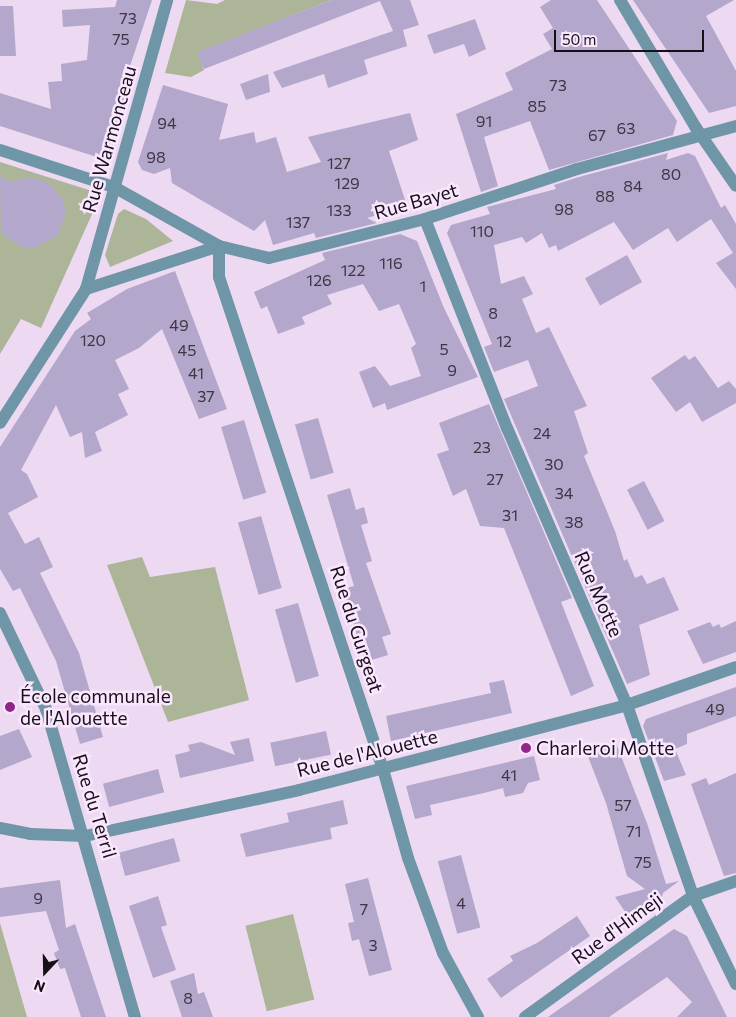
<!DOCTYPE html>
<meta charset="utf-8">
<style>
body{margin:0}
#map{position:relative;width:736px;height:1017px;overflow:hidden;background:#edd9f1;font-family:Commissioner,sans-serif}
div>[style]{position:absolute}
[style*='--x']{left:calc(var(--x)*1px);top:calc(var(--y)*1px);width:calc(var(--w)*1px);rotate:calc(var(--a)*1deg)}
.green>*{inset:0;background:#adb598;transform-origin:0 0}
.building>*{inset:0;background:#b3a7cb;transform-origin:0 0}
.minor>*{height:12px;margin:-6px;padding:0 6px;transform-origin:6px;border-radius:6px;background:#6e96a7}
.dots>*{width:14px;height:14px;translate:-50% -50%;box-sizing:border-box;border:2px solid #fae6fe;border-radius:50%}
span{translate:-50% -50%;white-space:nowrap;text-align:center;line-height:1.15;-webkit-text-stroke:5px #fae6fe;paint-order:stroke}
.number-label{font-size:16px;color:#3e3645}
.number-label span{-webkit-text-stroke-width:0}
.street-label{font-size:19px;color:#171018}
.poi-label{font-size:19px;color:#171018}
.left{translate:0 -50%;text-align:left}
.north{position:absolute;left:20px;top:947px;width:50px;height:50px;-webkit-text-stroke:4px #fae6fe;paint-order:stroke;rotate:201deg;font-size:14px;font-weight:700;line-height:20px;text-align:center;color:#171018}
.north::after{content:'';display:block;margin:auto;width:18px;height:22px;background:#171018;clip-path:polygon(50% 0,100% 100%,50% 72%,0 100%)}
.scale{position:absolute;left:554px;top:30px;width:150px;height:22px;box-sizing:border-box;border:2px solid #171018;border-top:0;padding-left:6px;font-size:15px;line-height:18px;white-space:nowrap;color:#171018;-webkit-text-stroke:4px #fae6fe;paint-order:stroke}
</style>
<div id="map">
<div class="green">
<div style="clip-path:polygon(186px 0,217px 4px,225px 0,332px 0,198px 52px,204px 70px,191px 77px,165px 73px)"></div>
<div style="clip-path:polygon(0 162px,89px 190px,97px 203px,41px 328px,21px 319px,0 354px)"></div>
<div style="clip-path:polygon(124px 209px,146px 219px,173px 241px,110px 267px,105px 255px,118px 214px)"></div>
<div style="clip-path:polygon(142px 557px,150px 577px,215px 567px,249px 700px,168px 722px,107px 565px)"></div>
<div style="left:293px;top:914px;width:88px;height:49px;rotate:76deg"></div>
<div style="clip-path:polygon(0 923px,27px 1017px,0 1017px)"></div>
</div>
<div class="building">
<div style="clip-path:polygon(117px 0,152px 0,127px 75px,133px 75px,106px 154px,100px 158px,0 126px,0 93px,51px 109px,48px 82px,62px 81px,61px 64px,87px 60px,90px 25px,63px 27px,62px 10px,115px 7px)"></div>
<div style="clip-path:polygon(332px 0,410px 0,419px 25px,403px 30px,407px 46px,364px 60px,368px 74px,328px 88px,324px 74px,282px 88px,273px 72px,393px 31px,380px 1px,204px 69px,197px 52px)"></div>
<div style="clip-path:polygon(551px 0,597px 0,677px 121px,673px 135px,549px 170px,530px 121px,484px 137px,498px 186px,481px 192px,456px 114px,513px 90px,505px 73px,552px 49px,543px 34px,553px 28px,540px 7px)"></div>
<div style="clip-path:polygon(633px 0,734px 0,706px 16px,736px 71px,736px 106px,709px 113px)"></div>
<div style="clip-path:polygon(0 6px,13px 6px,16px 56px,0 56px)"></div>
<div style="clip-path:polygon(475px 19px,486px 49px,469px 57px,464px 44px,434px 54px,427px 35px)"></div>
<div style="clip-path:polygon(268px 74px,270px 92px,246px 100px,240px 84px)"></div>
<div style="clip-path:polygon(163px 85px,228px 104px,219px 140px,254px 132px,256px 143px,276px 137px,287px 172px,321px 162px,308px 137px,410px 113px,418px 140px,389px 151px,407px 206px,367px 218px,377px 223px,316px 238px,314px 233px,273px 245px,265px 220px,254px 231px,172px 183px,170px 168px,154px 174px,142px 170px,138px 162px)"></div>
<div style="clip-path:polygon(668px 153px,666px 160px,688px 153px,695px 156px,721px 208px,725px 205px,736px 224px,736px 289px,716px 263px,733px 253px,711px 219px,677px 242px,668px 228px,633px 250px,614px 222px,558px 251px,556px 245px,549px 248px,542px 233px,526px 243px,522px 237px,494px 245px,501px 284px,524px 276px,533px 294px,522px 299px,536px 333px,549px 327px,587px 406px,574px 411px,588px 453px,584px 456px,615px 531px,624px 561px,627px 559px,635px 578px,642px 575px,647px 584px,664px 577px,679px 610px,639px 625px,650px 675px,627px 684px,504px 399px,538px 386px,528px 360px,494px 372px,484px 347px,492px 344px,447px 233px,451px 225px,490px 214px,487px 207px,556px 189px,554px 185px,579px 177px)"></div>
<div style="clip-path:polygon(0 176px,10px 182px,27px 178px,40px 179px,51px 185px,63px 200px,66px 212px,57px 236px,35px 248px,22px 247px,1px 233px)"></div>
<div style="clip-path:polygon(400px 234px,417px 241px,444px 308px,478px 377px,387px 410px,385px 403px,373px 408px,359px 372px,375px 366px,390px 386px,421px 376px,411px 348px,416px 344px,399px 304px,379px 311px,363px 284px,327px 295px,332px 304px,302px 317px,305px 324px,278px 334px,267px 306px,261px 309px,254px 292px,325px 260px,322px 253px)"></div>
<div style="left:627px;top:255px;width:31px;height:48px;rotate:61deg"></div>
<div style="clip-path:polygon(175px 271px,227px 409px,199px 419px,162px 329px,139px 348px,115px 360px,129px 389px,118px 394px,128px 415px,95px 432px,102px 451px,85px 458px,82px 432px,70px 437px,56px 405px,21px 470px,27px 474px,38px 497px,8px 513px,25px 544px,39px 537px,53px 567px,40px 573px,79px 653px,103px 737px,80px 744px,56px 661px,20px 588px,13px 591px,0 569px,0 447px,75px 331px,91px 319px,87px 313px,127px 289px)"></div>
<div style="clip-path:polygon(685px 355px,689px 360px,695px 356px,718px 388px,729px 381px,736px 389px,736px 403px,702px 422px,690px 402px,676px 412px,651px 378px)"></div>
<div style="clip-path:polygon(489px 404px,572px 598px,561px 602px,594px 686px,571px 696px,504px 528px,480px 526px,466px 489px,453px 496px,437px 454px,449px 450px,439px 423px)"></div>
<div style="left:318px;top:418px;width:57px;height:24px;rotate:74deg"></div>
<div style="left:244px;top:420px;width:76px;height:24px;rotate:73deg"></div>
<div style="left:644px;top:481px;width:45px;height:19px;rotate:63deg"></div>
<div style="clip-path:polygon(350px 488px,356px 510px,364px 507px,368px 523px,361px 525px,372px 561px,366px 563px,391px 634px,382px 637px,388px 655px,365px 662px,343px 589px,354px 586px,327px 495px)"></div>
<div style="left:261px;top:516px;width:75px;height:24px;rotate:74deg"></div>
<div style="left:298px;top:603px;width:76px;height:24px;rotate:74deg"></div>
<div style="clip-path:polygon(736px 621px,736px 652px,703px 664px,687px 631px,710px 622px,713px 627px,719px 624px,721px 628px)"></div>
<div style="clip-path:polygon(504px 680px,512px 713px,391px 741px,386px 716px,491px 693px,489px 683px)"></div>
<div style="clip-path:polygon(736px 687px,736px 716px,687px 734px,687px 744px,675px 749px,686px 775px,664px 781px,643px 726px,646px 719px)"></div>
<div style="clip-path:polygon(19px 729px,32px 757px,0 770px,0 736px)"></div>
<div style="left:326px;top:731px;width:24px;height:57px;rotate:78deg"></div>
<div style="clip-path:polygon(249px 738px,254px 761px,180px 778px,175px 755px,190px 751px,188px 745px,201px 742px,235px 755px,230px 742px)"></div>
<div style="clip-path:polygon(616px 743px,648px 826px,666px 884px,679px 881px,663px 893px,661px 900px,657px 898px,630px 919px,615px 897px,645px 889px,627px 876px,606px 803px,587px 754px)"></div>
<div style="clip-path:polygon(534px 756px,540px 780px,528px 783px,523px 793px,505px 797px,503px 788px,484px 793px,430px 805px,432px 815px,415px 819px,406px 786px)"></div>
<div style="left:158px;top:769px;width:24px;height:57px;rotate:75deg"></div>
<div style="clip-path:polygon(736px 773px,736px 873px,724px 876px,691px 784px,706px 778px,709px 785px)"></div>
<div style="clip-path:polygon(343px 800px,348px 824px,330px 828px,332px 839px,246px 857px,240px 834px,289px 822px,287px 813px)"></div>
<div style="left:174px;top:838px;width:24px;height:57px;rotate:75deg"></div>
<div style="left:461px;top:855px;width:75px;height:24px;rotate:75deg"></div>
<div style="clip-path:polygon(368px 878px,392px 970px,369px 976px,359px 939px,352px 941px,348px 923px,354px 922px,345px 884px)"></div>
<div style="clip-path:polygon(60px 880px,66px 928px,75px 924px,106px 1017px,81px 1017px,65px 968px,60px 969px,54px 953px,59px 950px,46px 911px,0 917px,0 888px)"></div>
<div style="clip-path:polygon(158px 896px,167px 925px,161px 927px,176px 970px,153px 978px,129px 906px)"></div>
<div style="clip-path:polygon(577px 916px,590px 936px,501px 998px,487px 979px,513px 961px,510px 956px,537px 943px)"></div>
<div style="clip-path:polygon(674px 929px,687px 936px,727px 1017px,677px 1017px,692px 1002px,667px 977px,609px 1017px,548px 1017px)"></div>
<div style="clip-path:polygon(194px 973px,198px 994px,204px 992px,213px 1017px,182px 1017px,170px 981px)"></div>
</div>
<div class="minor">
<div style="--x:620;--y:0;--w:149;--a:59.3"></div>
<div style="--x:696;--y:128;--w:70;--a:55.4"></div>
<div style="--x:0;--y:150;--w:120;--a:18"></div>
<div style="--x:114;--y:187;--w:120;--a:29.3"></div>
<div style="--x:219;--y:246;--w:51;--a:13.5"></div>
<div style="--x:269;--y:258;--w:161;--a:-14"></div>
<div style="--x:425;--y:219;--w:160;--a:-18.2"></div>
<div style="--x:577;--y:169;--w:165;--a:-15.1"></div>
<div style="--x:425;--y:219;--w:225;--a:68.6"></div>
<div style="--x:507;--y:428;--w:302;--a:66.6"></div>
<div style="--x:627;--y:705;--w:202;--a:70.9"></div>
<div style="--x:693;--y:896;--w:98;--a:64"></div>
<div style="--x:219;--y:246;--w:31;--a:90"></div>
<div style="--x:219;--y:277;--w:519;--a:71.57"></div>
<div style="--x:383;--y:769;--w:92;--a:74.3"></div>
<div style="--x:408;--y:858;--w:101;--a:69.8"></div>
<div style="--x:443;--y:953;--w:73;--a:61.3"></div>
<div style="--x:86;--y:289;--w:140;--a:-17.9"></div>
<div style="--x:0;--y:423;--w:159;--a:-57.3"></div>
<div style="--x:86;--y:289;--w:300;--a:-74.3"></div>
<div style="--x:0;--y:613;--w:106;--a:64.4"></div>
<div style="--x:46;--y:709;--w:321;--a:73.9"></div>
<div style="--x:0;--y:828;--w:31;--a:11"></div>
<div style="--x:30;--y:834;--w:55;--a:2.1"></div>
<div style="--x:85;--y:836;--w:219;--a:-12.1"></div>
<div style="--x:299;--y:790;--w:339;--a:-14.5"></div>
<div style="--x:627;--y:705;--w:115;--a:-19.2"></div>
<div style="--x:525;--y:1017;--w:207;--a:-35.8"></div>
<div style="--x:693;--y:896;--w:46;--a:-19.2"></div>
</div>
<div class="dots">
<div style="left:10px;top:707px;background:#90268a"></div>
<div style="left:526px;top:748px;background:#90268a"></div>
</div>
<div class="number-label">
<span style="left:128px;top:18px">73</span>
<span style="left:121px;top:39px">75</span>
<span style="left:558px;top:85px">73</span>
<span style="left:537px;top:106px">85</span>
<span style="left:484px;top:121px">91</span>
<span style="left:167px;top:123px">94</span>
<span style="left:626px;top:128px">63</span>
<span style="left:597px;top:135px">67</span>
<span style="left:156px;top:157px">98</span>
<span style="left:339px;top:163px">127</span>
<span style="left:671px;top:174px">80</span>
<span style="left:347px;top:183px">129</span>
<span style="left:633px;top:186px">84</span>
<span style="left:605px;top:196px">88</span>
<span style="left:564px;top:209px">98</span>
<span style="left:339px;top:210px">133</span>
<span style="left:298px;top:222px">137</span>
<span style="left:482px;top:231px">110</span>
<span style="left:391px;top:263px">116</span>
<span style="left:353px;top:270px">122</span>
<span style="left:319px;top:280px">126</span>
<span style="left:423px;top:286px">1</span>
<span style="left:493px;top:313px">8</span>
<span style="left:179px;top:325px">49</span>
<span style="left:93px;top:340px">120</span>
<span style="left:504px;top:341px">12</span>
<span style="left:444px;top:349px">5</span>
<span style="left:187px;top:350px">45</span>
<span style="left:452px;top:370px">9</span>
<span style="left:196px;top:373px">41</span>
<span style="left:206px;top:396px">37</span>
<span style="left:542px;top:433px">24</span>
<span style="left:482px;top:447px">23</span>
<span style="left:554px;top:464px">30</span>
<span style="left:495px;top:479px">27</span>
<span style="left:564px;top:493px">34</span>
<span style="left:510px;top:515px">31</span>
<span style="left:574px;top:522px">38</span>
<span style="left:715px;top:709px">49</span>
<span style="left:509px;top:775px">41</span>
<span style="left:623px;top:805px">57</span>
<span style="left:634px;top:831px">71</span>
<span style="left:643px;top:862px">75</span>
<span style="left:38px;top:898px">9</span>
<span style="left:461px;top:903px">4</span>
<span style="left:364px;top:909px">7</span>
<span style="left:373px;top:945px">3</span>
<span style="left:188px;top:998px">8</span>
</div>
<div class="street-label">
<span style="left:109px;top:139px;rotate:-74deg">Rue Warmonceau</span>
<span style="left:416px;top:201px;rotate:-16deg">Rue Bayet</span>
<span style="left:599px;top:594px;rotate:66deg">Rue Motte</span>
<span style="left:357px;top:629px;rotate:72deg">Rue du Gurgeat</span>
<span style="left:367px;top:753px;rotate:-14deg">Rue de l'Alouette</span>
<span style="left:95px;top:806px;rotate:73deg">Rue du Terril</span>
<span style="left:617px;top:928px;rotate:-36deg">Rue d'Himeji</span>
</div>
<div class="poi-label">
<span class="left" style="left:20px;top:707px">École communale<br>de l'Alouette</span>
<span class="left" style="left:536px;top:748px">Charleroi Motte</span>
</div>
<div class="north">N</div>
<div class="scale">50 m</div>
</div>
